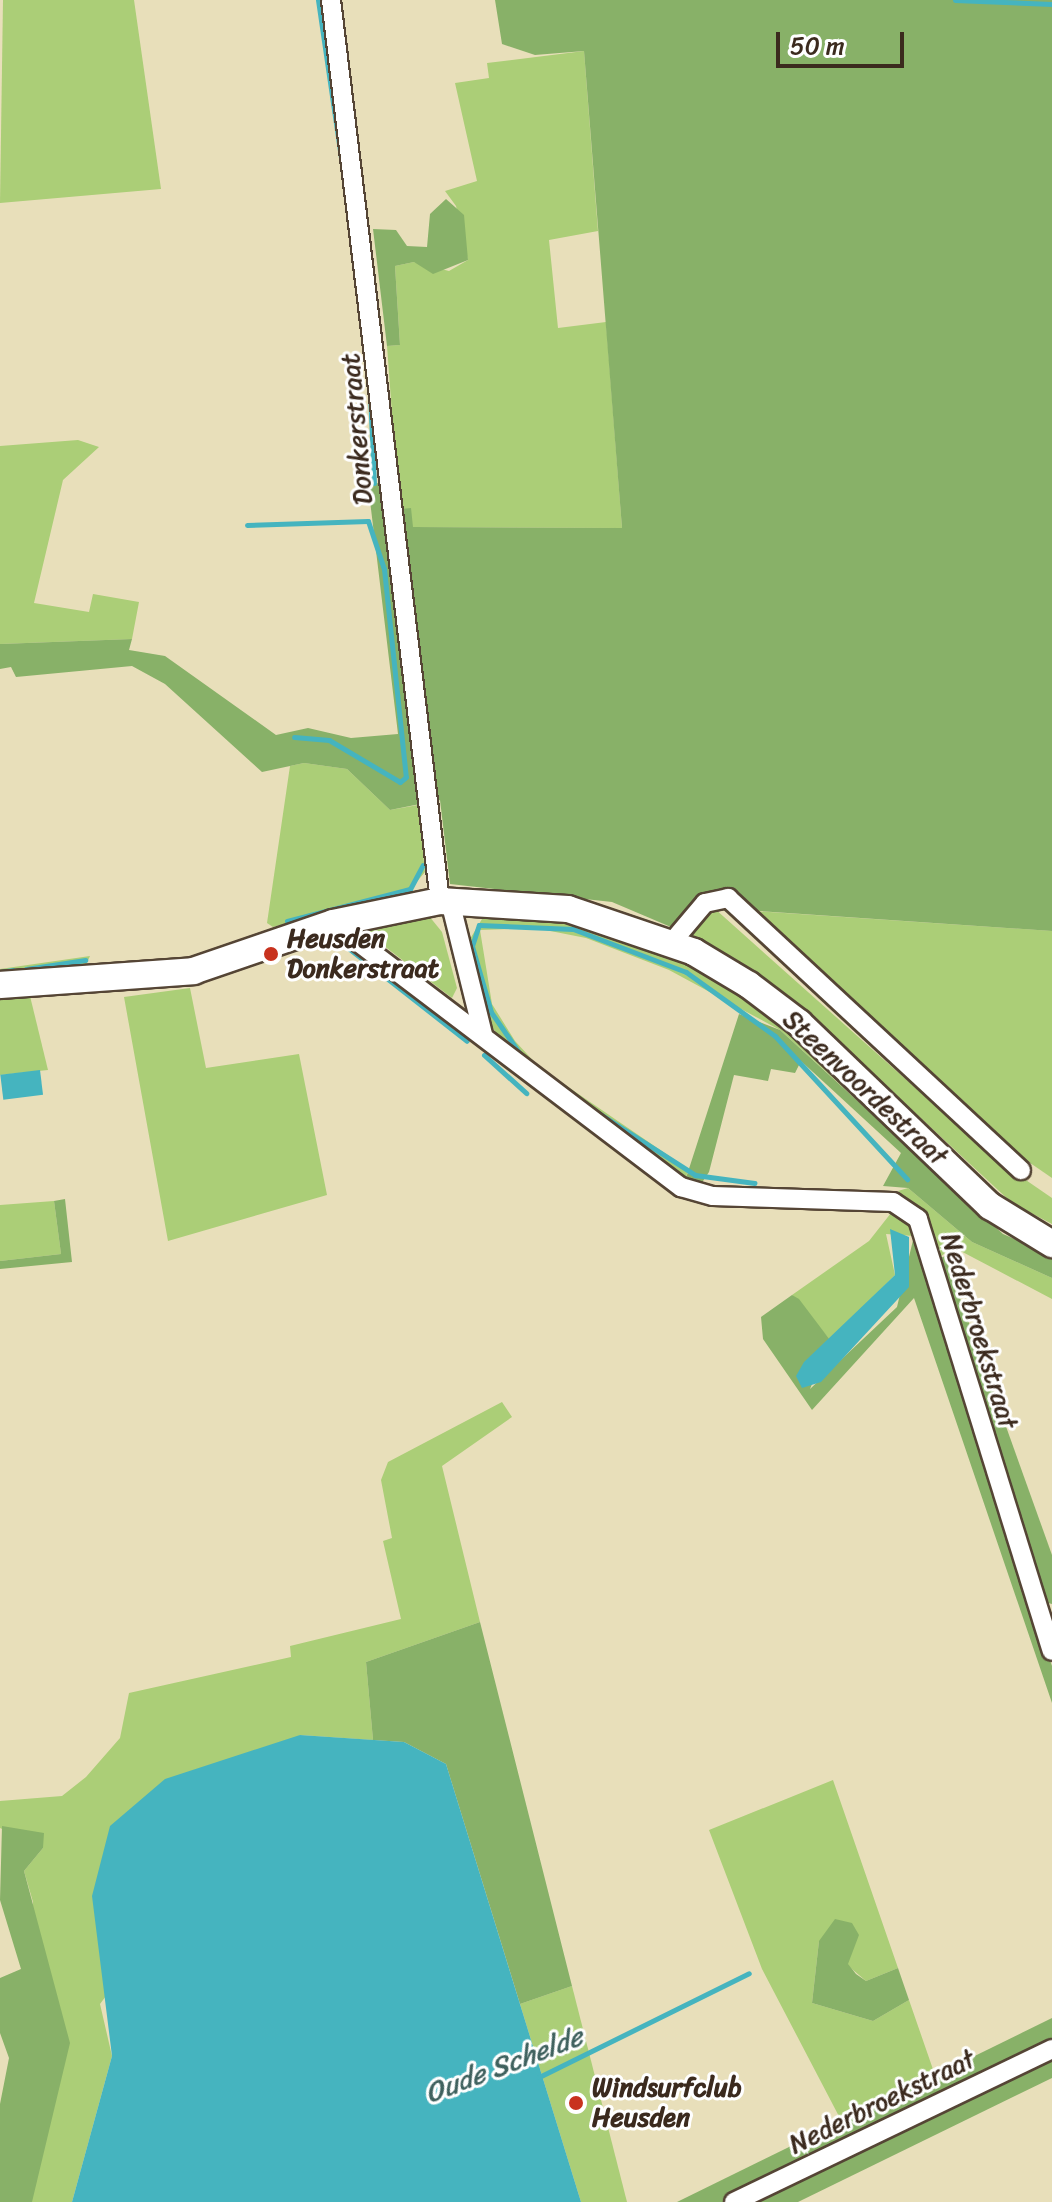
<!DOCTYPE html>
<style>
body{margin:0}
#map{position:relative;width:1052px;height:2202px;overflow:hidden;background:#e8dfba;font-family:Sriracha,sans-serif}
div>[style]{position:absolute}
[style*='--x']{left:calc(var(--x)*1px);top:calc(var(--y)*1px);width:calc(var(--w)*1px);rotate:calc(var(--a)*1deg)}
.green>*{inset:0;background:#abce77}
.forest>*{inset:0;background:#88b168}
.water>*{inset:0;background:#45b4bf;transform-origin:0 0}
.stream>*{height:5px;margin:-2.5px;padding:0 2.5px;transform-origin:2.5px;border-radius:2.5px;background:#45b4bf}
.roads{filter:drop-shadow(2px 0 #554535) drop-shadow(-2px 0 #554535) drop-shadow(0 2px #554535) drop-shadow(0 -2px #554535)}
.street>*{height:18px;margin:-9px;padding:0 9px;transform-origin:9px;border-radius:9px;background:#fff}
.secondary>*{height:26px;margin:-13px;padding:0 13px;transform-origin:13px;border-radius:13px;background:#fff}
.dots>*{width:22px;height:22px;translate:-50% -50%;box-sizing:border-box;border:4px solid #fff;border-radius:50%}
span{translate:-50% -50%;white-space:nowrap;text-align:center;line-height:1.15;-webkit-text-stroke:6px #fff;paint-order:stroke}
.street-label{font-size:26px;color:#3b2a1e}
.poi-label{font-size:26px;color:#3b2a1e;font-weight:700}
.left{translate:0 -50%;text-align:left}
.water-label{font-size:28px;color:#3f615e;font-style:italic}
.scale{position:absolute;left:776px;top:32px;width:128px;height:36px;box-sizing:border-box;border:4px solid #3b2a1e;border-top:0;padding-left:10px;font-size:24px;line-height:28px;white-space:nowrap;color:#3b2a1e;-webkit-text-stroke:6px #fff;paint-order:stroke}
</style>
<div id="map">
<div class="green">
<div style="clip-path:polygon(3px 0,134px 0,161px 189px,0 203px)"></div>
<div style="clip-path:polygon(584px 51px,598px 231px,549px 240px,558px 328px,606px 322px,622px 528px,412px 527px,399px 509px,387px 346px,400px 345px,395px 266px,414px 262px,449px 271px,468px 260px,456px 206px,445px 191px,477px 181px,455px 83px,489px 78px,487px 63px)"></div>
<div style="clip-path:polygon(78px 440px,99px 447px,63px 480px,34px 603px,89px 612px,93px 594px,139px 602px,132px 639px,0 644px,0 446px)"></div>
<div style="clip-path:polygon(304px 763px,347px 769px,390px 810px,418px 805px,425px 872px,409px 891px,273px 927px,267px 923px,290px 766px)"></div>
<div style="clip-path:polygon(714px 908px,995px 1159px,1052px 1198px,1052px 1224px,1012px 1203px,826px 1030px,678px 930px)"></div>
<div style="clip-path:polygon(753px 911px,1052px 931px,1052px 1178px,998px 1141px)"></div>
<div style="clip-path:polygon(485px 914px,568px 919px,670px 951px,763px 1006px,930px 1166px,780px 1030px,669px 970px,586px 938px,535px 928px,480px 930px,492px 1004px,515px 1041px,539px 1067px,688px 1169px,686px 1178px,670px 1171px,508px 1049px,492px 1027px,467px 944px)"></div>
<div style="clip-path:polygon(429px 916px,442px 932px,457px 988px,452px 998px,358px 926px)"></div>
<div style="clip-path:polygon(90px 956px,83px 971px,0 978px,0 969px)"></div>
<div style="clip-path:polygon(190px 988px,206px 1068px,299px 1054px,327px 1195px,168px 1241px,124px 997px)"></div>
<div style="clip-path:polygon(30px 996px,48px 1070px,0 1075px,0 999px)"></div>
<div style="clip-path:polygon(908px 1188px,972px 1242px,1052px 1278px,1052px 1299px,953px 1247px,936px 1260px,921px 1212px,898px 1191px)"></div>
<div style="clip-path:polygon(54px 1201px,61px 1254px,0 1261px,0 1205px)"></div>
<div style="clip-path:polygon(891px 1213px,911px 1224px,914px 1236px,886px 1234px,895px 1275px,830px 1340px,792px 1295px,869px 1241px)"></div>
<div style="clip-path:polygon(502px 1402px,512px 1417px,442px 1466px,480px 1622px,366px 1662px,373px 1740px,300px 1735px,100px 2004px,112px 2056px,72px 2202px,32px 2202px,33px 1902px,24px 1871px,43px 1848px,0 1828px,0 1801px,62px 1796px,86px 1777px,120px 1738px,129px 1693px,291px 1657px,290px 1646px,401px 1619px,383px 1541px,392px 1538px,381px 1480px,388px 1462px)"></div>
<div style="clip-path:polygon(833px 1780px,898px 1968px,866px 1981px,819px 1941px,812px 2003px,873px 2021px,909px 2000px,936px 2078px,843px 2124px,762px 1969px,709px 1830px)"></div>
<div style="clip-path:polygon(572px 1986px,627px 2202px,581px 2202px,520px 2004px)"></div>
</div>
<div class="forest">
<div style="clip-path:polygon(495px 0,1052px 0,1052px 931px,715px 908px,678px 930px,612px 902px,450px 884px,440px 800px,390px 810px,347px 769px,304px 763px,262px 772px,165px 684px,132px 666px,16px 677px,11px 667px,0 669px,0 644px,132px 639px,129px 650px,165px 656px,276px 735px,308px 728px,351px 738px,398px 734px,368px 484px,379px 483px,382px 511px,411px 508px,413px 527px,622px 528px,584px 51px,535px 55px,502px 44px)"></div>
<div style="clip-path:polygon(446px 199px,464px 215px,468px 260px,433px 274px,414px 262px,395px 266px,400px 345px,387px 346px,373px 229px,396px 230px,407px 246px,427px 247px,430px 214px)"></div>
<div style="clip-path:polygon(739px 1014px,780px 1030px,1003px 1234px,1052px 1255px,1052px 1278px,972px 1242px,908px 1188px,883px 1186px,901px 1153px,801px 1061px,795px 1073px,771px 1069px,768px 1081px,734px 1075px,709px 1172px,701px 1184px,686px 1178px)"></div>
<div style="clip-path:polygon(65px 1199px,72px 1262px,0 1269px,0 1261px,61px 1254px,54px 1201px)"></div>
<div style="clip-path:polygon(914px 1236px,1052px 1666px,1052px 1703px,914px 1298px,812px 1410px,763px 1339px,761px 1317px,792px 1295px,799px 1299px,830px 1340px,810px 1389px,897px 1307px)"></div>
<div style="clip-path:polygon(945px 1256px,1052px 1555px,1052px 1604px,1044px 1602px,936px 1260px)"></div>
<div style="clip-path:polygon(480px 1622px,572px 1986px,520px 2004px,446px 1764px,404px 1742px,373px 1740px,366px 1662px)"></div>
<div style="clip-path:polygon(2px 1826px,44px 1833px,43px 1848px,24px 1871px,70px 2043px,32px 2202px,0 2202px,0 2104px,9px 2058px,0 2033px,0 1978px,21px 1969px,0 1900px)"></div>
<div style="clip-path:polygon(835px 1919px,852px 1923px,859px 1935px,848px 1964px,856px 1974px,866px 1981px,898px 1968px,909px 2000px,873px 2021px,812px 2003px,819px 1941px)"></div>
<div style="clip-path:polygon(1052px 2018px,1052px 2078px,798px 2202px,677px 2202px)"></div>
</div>
<div class="water">
<div style="left:40px;top:1070px;width:25px;height:40px;rotate:83deg"></div>
<div style="clip-path:polygon(890px 1229px,909px 1237px,909px 1287px,821px 1382px,802px 1388px,796px 1376px,804px 1362px,895px 1275px)"></div>
<div style="clip-path:polygon(300px 1735px,404px 1742px,446px 1764px,581px 2202px,72px 2202px,112px 2056px,92px 1896px,110px 1826px,165px 1779px)"></div>
</div>
<div class="stream">
<div style="--x:318;--y:0;--w:159;--a:81.7"></div>
<div style="--x:955;--y:0;--w:97;--a:2.4"></div>
<div style="--x:370;--y:393;--w:90;--a:87.5"></div>
<div style="--x:247;--y:525;--w:121;--a:-1.9"></div>
<div style="--x:368;--y:521;--w:51;--a:71.6"></div>
<div style="--x:384;--y:569;--w:209;--a:84"></div>
<div style="--x:406;--y:777;--w:8;--a:140"></div>
<div style="--x:400;--y:782;--w:82;--a:-149.4"></div>
<div style="--x:329;--y:740;--w:35;--a:-175"></div>
<div style="--x:287;--y:921;--w:127;--a:-14.6"></div>
<div style="--x:410;--y:889;--w:27;--a:-62"></div>
<div style="--x:347;--y:947;--w:152;--a:38.1"></div>
<div style="--x:26;--y:969;--w:60;--a:-8.7"></div>
<div style="--x:0;--y:972;--w:13;--a:-9"></div>
<div style="--x:484;--y:1055;--w:57;--a:42.1"></div>
<div style="--x:522;--y:1057;--w:55;--a:-124.6"></div>
<div style="--x:491;--y:1012;--w:69;--a:-106.1"></div>
<div style="--x:472;--y:946;--w:22;--a:-72"></div>
<div style="--x:479;--y:925;--w:94;--a:2.4"></div>
<div style="--x:573;--y:929;--w:121;--a:20.8"></div>
<div style="--x:686;--y:972;--w:110;--a:35.7"></div>
<div style="--x:775;--y:1036;--w:195;--a:47.3"></div>
<div style="--x:597;--y:1112;--w:117;--a:32.7"></div>
<div style="--x:695;--y:1175;--w:60;--a:7.7"></div>
<div style="--x:539;--y:2077;--w:234;--a:-26.3"></div>
</div>
<div class="roads">
<div class="street">
<div style="--x:331;--y:0;--w:908;--a:83.1"></div>
<div style="--x:450;--y:901;--w:137;--a:76.1"></div>
<div style="--x:333;--y:923;--w:437;--a:37.2"></div>
<div style="--x:681;--y:1187;--w:33;--a:16"></div>
<div style="--x:713;--y:1196;--w:180;--a:1.9"></div>
<div style="--x:893;--y:1202;--w:30;--a:34"></div>
<div style="--x:918;--y:1219;--w:452;--a:72.8"></div>
<div style="--x:672;--y:942;--w:51;--a:-49.8"></div>
<div style="--x:705;--y:903;--w:24;--a:-12"></div>
<div style="--x:728;--y:898;--w:400;--a:42.9"></div>
<div style="--x:734;--y:2202;--w:353;--a:-25.7"></div>
</div>
<div class="secondary">
<div style="--x:0;--y:985;--w:194;--a:-4.1"></div>
<div style="--x:193;--y:971;--w:148;--a:-18.9"></div>
<div style="--x:333;--y:923;--w:109;--a:-11.6"></div>
<div style="--x:440;--y:901;--w:128;--a:3.6"></div>
<div style="--x:568;--y:909;--w:133;--a:18.8"></div>
<div style="--x:694;--y:952;--w:64;--a:31"></div>
<div style="--x:749;--y:985;--w:63;--a:37.2"></div>
<div style="--x:799;--y:1023;--w:265;--a:43.8"></div>
<div style="--x:990;--y:1206;--w:73;--a:31.5"></div>
</div>
</div>
<div class="dots">
<div style="left:271px;top:954px;background:#c8321e"></div>
<div style="left:576px;top:2103px;background:#c8321e"></div>
</div>
<div class="street-label">
<span style="left:357px;top:429px;rotate:-95deg">Donkerstraat</span>
<span style="left:865px;top:1088px;rotate:43deg">Steenvoordestraat</span>
<span style="left:979px;top:1331px;rotate:73deg">Nederbroekstraat</span>
<span style="left:882px;top:2102px;rotate:-26deg">Nederbroekstraat</span>
</div>
<div class="poi-label">
<span class="left" style="left:287px;top:954px">Heusden<br>Donkerstraat</span>
<span class="left" style="left:592px;top:2103px">Windsurfclub<br>Heusden</span>
</div>
<div class="water-label">
<span style="left:504px;top:2065px;rotate:-21deg">Oude Schelde</span>
</div>
<div class="scale">50 m</div>
</div>
